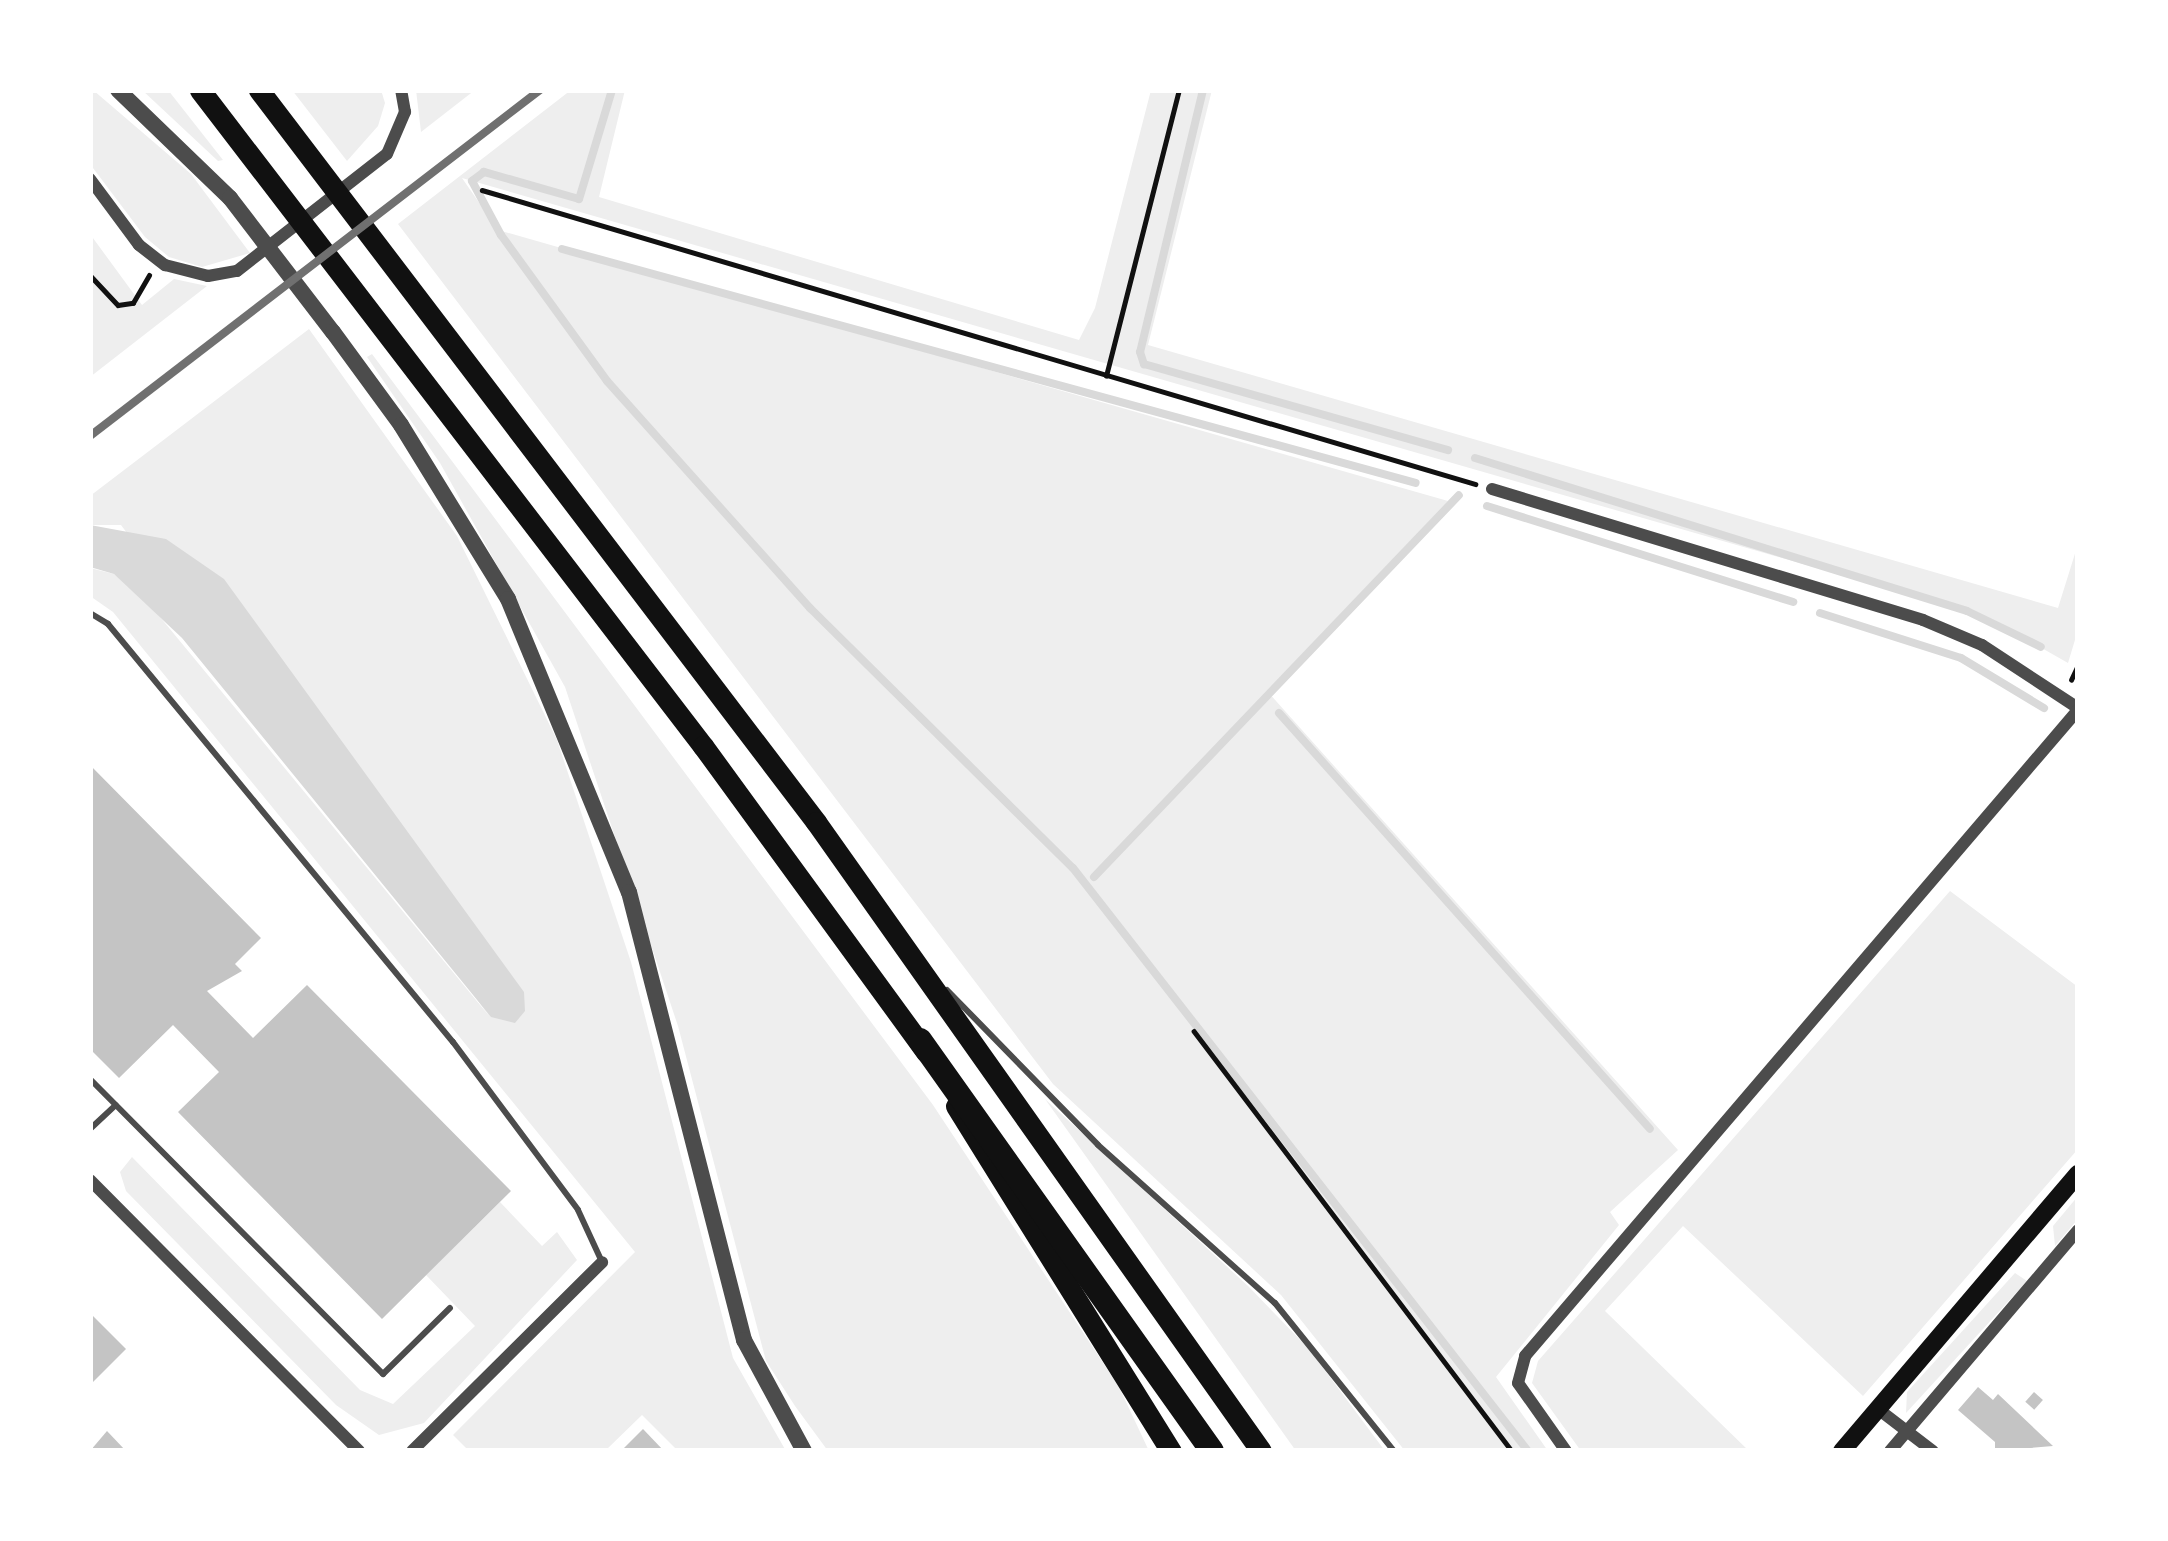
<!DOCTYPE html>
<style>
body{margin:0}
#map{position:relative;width:2168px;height:1541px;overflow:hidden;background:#fff;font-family:"Titillium Web",sans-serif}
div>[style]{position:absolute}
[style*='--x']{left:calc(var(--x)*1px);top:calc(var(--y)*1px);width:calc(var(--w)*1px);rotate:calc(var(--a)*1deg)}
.green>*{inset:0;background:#eee}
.water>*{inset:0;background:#d9d9d9}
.stream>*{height:8px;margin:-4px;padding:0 4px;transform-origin:4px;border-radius:4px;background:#d9d9d9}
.building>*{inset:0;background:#c4c4c4;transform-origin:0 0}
.path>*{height:4.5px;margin:-2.25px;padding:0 2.25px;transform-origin:2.25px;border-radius:2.25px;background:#111}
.service>*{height:6px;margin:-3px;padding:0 3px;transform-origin:3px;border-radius:3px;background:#4c4c4c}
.minor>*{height:12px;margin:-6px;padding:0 6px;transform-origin:6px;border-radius:6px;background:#4c4c4c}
.tertiary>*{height:16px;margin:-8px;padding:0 8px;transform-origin:8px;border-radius:8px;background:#4c4c4c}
.secondary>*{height:18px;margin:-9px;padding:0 9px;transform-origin:9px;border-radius:9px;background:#111}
.trunk>*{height:21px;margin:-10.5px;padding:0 10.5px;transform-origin:10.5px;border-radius:10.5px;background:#111}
.motorway>*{height:24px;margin:-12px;padding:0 12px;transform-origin:12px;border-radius:12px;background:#111}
.rail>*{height:8px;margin:-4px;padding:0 4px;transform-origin:4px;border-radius:4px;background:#707070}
span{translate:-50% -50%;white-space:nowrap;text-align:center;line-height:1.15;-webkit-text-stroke:12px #fff;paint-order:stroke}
.frame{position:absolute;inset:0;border:93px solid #fff;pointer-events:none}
</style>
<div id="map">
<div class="green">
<div style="clip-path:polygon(93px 90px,191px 174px,250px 253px,202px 267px,169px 257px,145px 237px,90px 164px)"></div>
<div style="clip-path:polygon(142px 90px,168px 90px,223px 160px,218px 161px)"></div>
<div style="clip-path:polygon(292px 90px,381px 90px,385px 103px,378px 126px,347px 161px)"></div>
<div style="clip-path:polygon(416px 90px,475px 90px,421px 132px)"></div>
<div style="clip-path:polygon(571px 90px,625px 90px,599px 197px,1079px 340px,1095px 308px,1151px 90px,1212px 90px,1148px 345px,2058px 608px,2078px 544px,2078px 630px,2068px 663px,1987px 617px,462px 178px,498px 230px,1448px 501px,1267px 691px,1678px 1150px,1610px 1212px,1619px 1225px,1496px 1377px,1548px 1451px,1405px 1451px,1281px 1295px,1053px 1084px,398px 224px)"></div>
<div style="clip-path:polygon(90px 234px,142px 305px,174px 279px,207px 286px,90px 377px)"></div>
<div style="clip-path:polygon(309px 329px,457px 536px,557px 740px,631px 962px,733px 1358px,786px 1451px,678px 1451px,642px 1415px,605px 1451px,469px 1451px,453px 1435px,635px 1252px,113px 612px,90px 596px,90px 568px,114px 574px,146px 600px,490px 1017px,121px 525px,90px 525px,90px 496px)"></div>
<div style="clip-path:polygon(372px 354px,933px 1105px,1119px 1387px,1149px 1451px,828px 1451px,795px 1406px,766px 1361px,678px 1026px,565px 687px,440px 463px,367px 357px)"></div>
<div style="clip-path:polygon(1950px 891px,2078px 987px,2078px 1149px,1863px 1396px,1683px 1226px,1605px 1311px,1749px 1451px,1581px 1451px,1532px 1383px,1538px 1361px)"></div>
<div style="clip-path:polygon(1045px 1099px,1248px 1286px,1309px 1349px,1385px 1451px,1296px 1451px)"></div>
<div style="clip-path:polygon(132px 1157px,360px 1390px,393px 1404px,475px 1326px,426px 1275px,500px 1202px,542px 1246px,557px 1232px,577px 1260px,424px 1423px,379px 1435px,336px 1405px,126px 1191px,120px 1172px)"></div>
<div style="clip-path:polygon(2078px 1196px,2078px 1219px,2055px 1246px,2053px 1226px)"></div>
<div style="clip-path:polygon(2015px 1273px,2027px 1281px,1906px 1413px,1907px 1392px)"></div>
</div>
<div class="water">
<div style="clip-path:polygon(90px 525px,166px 539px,224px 579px,524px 992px,525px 1011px,515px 1023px,491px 1017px,182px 638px,114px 574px,90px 567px)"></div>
</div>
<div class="stream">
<div style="--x:612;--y:90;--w:114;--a:106.8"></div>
<div style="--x:579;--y:199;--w:99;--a:-164.1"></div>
<div style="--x:484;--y:172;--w:15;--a:143"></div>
<div style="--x:472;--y:181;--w:61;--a:61.8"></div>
<div style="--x:501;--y:235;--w:180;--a:54"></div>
<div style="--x:607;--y:381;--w:305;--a:48.2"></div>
<div style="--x:810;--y:608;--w:370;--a:44.7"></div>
<div style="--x:1073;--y:868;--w:740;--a:52.03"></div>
<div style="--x:1203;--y:90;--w:269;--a:103.5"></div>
<div style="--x:1140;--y:352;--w:13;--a:72"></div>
<div style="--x:1144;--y:364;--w:316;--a:15.8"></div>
<div style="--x:562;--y:249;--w:885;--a:15.32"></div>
<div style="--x:1475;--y:458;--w:515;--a:17.27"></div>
<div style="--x:1967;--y:611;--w:82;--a:25.9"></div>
<div style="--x:1487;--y:506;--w:321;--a:17.4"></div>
<div style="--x:1820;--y:613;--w:148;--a:17.7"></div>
<div style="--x:1961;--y:658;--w:97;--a:31.1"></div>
<div style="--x:1279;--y:713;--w:557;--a:48.27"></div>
<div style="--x:1094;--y:877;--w:528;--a:-46.3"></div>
</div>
<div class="building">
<div style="clip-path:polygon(90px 765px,261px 938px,235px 964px,242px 971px,207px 991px,253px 1038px,307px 985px,511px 1191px,382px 1319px,178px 1112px,219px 1072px,173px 1025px,119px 1078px,90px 1049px)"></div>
<div style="clip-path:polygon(90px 1313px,126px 1349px,90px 1385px)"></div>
<div style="clip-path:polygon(1978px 1387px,1993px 1400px,1998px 1394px,2053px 1446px,1995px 1451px,1995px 1442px,1958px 1410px)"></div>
<div style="left:2034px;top:1392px;width:12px;height:13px;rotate:42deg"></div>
<div style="clip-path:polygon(643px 1429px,664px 1451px,621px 1451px)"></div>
<div style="clip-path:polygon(107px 1431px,126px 1451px,90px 1451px)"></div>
</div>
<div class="path">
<div style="--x:482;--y:190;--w:1036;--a:16.49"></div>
<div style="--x:90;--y:275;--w:41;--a:47"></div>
<div style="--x:118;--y:305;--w:15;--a:-8"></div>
<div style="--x:133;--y:303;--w:32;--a:-60"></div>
<div style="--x:1106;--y:376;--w:295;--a:-75.7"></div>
<div style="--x:2071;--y:680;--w:17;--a:-65"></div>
<div style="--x:1194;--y:1031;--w:527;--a:52.87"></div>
</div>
<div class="service">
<div style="--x:90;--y:613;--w:21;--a:31"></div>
<div style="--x:108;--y:624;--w:542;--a:50.47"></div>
<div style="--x:453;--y:1042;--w:209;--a:53.3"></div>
<div style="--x:578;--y:1210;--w:57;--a:65.2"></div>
<div style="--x:947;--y:990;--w:216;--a:45.7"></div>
<div style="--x:1098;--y:1145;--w:237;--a:41.8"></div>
<div style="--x:1275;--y:1303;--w:190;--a:51.2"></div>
<div style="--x:90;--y:1079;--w:416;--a:45.2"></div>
<div style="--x:383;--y:1374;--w:94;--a:-44.6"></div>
<div style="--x:90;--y:1129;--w:35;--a:-43"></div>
</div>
<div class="minor">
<div style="--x:90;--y:179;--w:82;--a:53.4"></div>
<div style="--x:139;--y:245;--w:33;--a:38"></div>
<div style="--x:165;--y:265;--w:44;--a:14.3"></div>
<div style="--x:208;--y:276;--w:29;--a:-10"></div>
<div style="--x:237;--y:271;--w:190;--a:-38"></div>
<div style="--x:387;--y:154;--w:46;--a:-66.8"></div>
<div style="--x:405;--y:112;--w:22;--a:-100"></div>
<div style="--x:1492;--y:489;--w:450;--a:16.9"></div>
<div style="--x:1923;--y:620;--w:64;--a:23"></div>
<div style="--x:1982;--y:645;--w:115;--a:33.3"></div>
<div style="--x:90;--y:1180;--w:382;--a:45.2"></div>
<div style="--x:1878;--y:1409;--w:69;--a:37.4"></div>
<div style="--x:412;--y:1451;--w:268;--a:-44.8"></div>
<div style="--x:1566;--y:1451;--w:83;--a:-125.2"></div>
<div style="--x:1518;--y:1383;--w:28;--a:-75"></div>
<div style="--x:1525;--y:1356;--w:850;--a:-49.44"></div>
<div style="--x:1890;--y:1451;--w:290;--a:-49.6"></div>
</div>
<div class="tertiary">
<div style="--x:118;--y:90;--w:156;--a:44"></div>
<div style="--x:230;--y:198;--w:169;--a:52.5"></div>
<div style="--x:333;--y:332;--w:115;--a:53.8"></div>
<div style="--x:401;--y:425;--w:204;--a:58.4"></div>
<div style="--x:508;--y:599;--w:317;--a:67.6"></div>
<div style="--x:629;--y:892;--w:463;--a:75.6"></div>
<div style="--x:744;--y:1340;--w:126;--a:61.6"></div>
</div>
<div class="secondary">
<div style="--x:1842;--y:1451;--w:364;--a:-49.6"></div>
</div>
<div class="trunk">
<div style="--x:200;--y:90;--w:827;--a:52.52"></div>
<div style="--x:703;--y:746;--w:379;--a:53.9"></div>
<div style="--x:259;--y:90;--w:920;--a:52.73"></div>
<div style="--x:816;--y:822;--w:770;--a:54.72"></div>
<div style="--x:956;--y:1106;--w:407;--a:58.1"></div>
</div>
<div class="motorway">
<div style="--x:920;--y:1040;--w:504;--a:54.61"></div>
</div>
<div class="rail">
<div style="--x:90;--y:436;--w:568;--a:-37.56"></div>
</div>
<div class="frame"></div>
</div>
